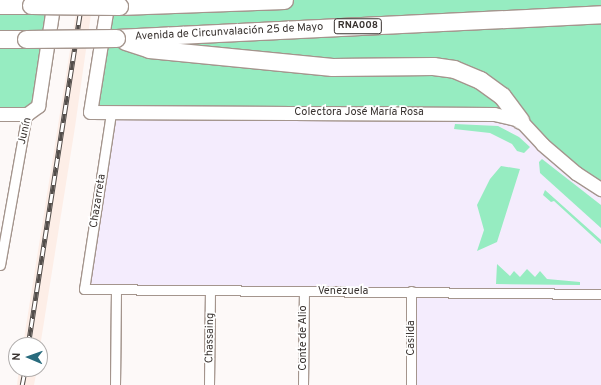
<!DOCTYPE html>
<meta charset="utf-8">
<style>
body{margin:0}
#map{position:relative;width:601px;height:385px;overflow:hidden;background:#fdf9f8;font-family:Overpass,sans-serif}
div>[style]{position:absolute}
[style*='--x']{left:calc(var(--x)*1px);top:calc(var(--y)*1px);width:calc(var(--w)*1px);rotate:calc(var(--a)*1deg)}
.commercial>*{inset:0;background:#f4ecfd}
.built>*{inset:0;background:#fdeee7}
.green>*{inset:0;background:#96ecc1}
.roads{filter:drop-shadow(1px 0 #a4958d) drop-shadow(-1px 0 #a4958d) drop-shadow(0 1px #a4958d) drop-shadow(0 -1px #a4958d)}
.minor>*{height:9px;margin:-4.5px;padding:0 4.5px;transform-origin:4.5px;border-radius:4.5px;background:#fff}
.secondary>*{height:13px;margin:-6.5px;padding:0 6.5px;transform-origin:6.5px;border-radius:6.5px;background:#fff}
.motorway>*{height:17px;margin:-8.5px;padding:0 8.5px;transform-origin:8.5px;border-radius:8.5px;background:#fff}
.rail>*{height:4.5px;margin-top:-2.25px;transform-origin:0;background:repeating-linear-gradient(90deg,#fff 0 9px,#534e4b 0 18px);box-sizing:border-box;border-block:1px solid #534e4b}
.bridges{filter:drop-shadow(1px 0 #a4958d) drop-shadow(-1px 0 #a4958d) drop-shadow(0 1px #a4958d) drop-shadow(0 -1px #a4958d)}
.motorway-bridge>*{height:17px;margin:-8.5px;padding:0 8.5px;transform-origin:8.5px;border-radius:8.5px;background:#fff}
span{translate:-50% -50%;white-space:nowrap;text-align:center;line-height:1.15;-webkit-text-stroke:3.5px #fff;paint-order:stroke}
.shield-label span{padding:1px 3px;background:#fff;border:1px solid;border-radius:3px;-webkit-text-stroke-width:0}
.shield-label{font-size:10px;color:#393330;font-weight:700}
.street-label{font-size:11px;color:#393330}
.north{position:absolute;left:8px;top:337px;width:40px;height:40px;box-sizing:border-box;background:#fff;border:1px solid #b0adac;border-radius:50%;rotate:272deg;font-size:11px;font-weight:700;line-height:16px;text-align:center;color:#393330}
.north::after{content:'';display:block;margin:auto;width:14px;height:18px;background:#286b7d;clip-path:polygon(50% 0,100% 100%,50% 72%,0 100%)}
</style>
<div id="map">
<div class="commercial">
<div style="clip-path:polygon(111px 113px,520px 120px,601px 189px,601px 385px,411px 385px,411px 292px,84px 289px)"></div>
</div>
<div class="built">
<div style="clip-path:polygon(78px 0,93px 0,75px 127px,40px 347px,23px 345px)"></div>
<div style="clip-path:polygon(19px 369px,37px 369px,34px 385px,17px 385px)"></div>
</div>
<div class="green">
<div style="clip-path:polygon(0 0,54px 0,38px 106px,0 114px)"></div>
<div style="clip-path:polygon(108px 0,601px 0,601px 189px,520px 120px,90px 112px)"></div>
<div style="clip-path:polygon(455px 124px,498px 126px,519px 137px,530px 147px,524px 153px,517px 151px,512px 144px,490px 133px,454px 129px)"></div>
<div style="clip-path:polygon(542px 159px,601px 205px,601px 228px,540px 173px,539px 162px)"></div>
<div style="clip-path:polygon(501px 166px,520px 169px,497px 242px,477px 251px,484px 230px,477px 205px,490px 179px)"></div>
<div style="clip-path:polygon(545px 190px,601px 240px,601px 244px,554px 201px,551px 202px,543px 195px)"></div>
<div style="clip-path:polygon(497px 264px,510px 276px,514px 271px,520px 277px,527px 269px,535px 277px,540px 271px,547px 279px,580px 282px,580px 285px,496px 284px)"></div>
</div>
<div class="roads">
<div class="minor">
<div style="--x:111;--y:113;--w:178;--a:98.7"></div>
<div style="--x:84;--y:289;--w:517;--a:0.55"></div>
<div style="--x:0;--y:265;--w:153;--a:-79.9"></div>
<div style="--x:411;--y:291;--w:94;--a:90"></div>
<div style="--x:115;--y:385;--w:94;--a:-89.4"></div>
<div style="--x:209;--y:385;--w:94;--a:-89.4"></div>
<div style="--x:303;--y:385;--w:94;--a:-89.4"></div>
</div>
<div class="secondary">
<div style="--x:108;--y:0;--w:113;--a:99.1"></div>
<div style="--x:90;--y:112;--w:404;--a:0.3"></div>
<div style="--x:494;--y:114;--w:27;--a:13"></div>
<div style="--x:520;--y:120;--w:33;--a:47"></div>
<div style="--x:542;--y:144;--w:45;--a:40.5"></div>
<div style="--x:576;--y:173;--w:30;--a:33"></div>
<div style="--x:0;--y:114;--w:27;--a:0"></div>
<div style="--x:27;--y:114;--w:14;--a:-36"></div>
<div style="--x:38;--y:106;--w:107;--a:-81.4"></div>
</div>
<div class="motorway">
<div style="--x:0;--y:5;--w:31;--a:0"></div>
<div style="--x:119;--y:6;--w:165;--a:-2.1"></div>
<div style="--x:116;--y:38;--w:486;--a:-2.8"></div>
<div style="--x:0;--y:39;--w:26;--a:0"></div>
<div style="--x:125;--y:41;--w:25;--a:18"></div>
<div style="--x:149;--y:49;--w:184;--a:5.6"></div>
<div style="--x:332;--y:67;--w:101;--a:-0.6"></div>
<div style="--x:433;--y:66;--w:21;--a:8"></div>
<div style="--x:454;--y:69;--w:28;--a:23"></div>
<div style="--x:480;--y:80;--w:27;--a:36"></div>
<div style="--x:502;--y:96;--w:30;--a:53"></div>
</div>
</div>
<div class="rail">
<div style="--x:28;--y:345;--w:349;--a:-81.1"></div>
<div style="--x:22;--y:385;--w:16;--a:-79"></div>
</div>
<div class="bridges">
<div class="motorway-bridge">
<div style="--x:31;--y:5;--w:88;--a:0.7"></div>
<div style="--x:26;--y:39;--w:90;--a:-0.6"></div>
</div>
</div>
<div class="shield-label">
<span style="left:358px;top:26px">RNA008</span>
</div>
<div class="street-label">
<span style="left:229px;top:32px;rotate:-3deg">Avenida de Circunvalación 25 de Mayo</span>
<span style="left:359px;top:112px">Colectora José María Rosa</span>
<span style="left:25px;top:131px;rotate:-77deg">Junín</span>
<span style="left:98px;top:201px;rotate:-81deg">Chazarreta</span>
<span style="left:343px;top:291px">Venezuela</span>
<span style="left:210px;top:338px;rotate:-89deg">Chassaing</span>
<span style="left:303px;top:338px;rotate:-90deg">Conte de Alio</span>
<span style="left:411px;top:338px;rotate:-90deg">Casilda</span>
</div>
<div class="north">N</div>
</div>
